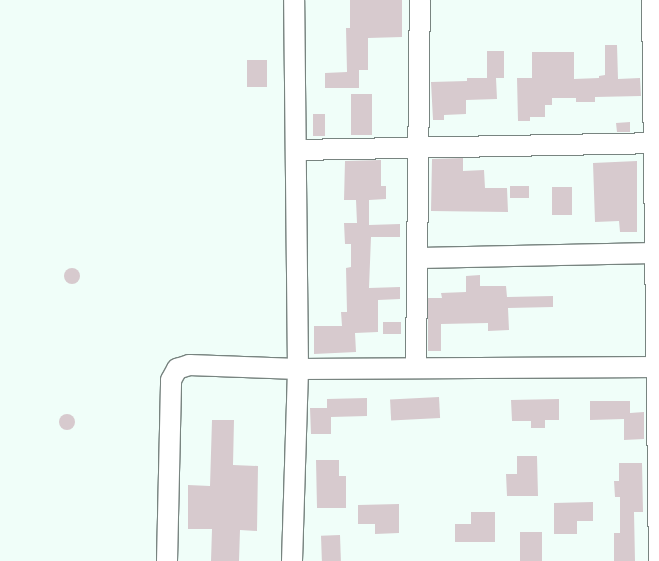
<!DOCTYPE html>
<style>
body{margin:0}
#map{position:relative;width:659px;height:561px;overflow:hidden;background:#f0fef9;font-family:Helvetica,sans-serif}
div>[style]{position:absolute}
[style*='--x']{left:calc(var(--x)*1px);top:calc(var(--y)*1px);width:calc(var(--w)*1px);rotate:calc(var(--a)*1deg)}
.building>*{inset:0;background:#d7cace;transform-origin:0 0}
.round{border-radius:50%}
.roads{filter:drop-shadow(1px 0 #788480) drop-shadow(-1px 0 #788480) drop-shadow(0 1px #788480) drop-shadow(0 -1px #788480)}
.minor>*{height:20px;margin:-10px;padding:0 10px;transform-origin:10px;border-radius:10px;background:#fff}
span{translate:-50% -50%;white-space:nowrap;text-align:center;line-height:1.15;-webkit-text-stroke:3px #f0fef9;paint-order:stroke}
</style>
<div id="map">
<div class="building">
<div style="clip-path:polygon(350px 0,402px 0,402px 37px,368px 38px,368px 70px,359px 70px,359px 88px,325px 88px,325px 73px,347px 72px,346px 28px,350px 28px)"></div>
<div style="clip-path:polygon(605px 45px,617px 45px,618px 79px,640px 78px,641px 96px,595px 97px,595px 102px,576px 102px,576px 98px,552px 98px,552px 105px,545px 105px,545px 117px,530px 117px,530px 121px,518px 121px,517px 78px,532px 78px,532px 52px,574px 52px,574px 79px,599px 78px,599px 76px,605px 75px)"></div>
<div style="left:487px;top:51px;width:17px;height:27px"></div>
<div style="left:247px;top:60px;width:20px;height:27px"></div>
<div style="clip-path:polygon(467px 78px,496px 78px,497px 99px,466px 100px,466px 114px,444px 115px,444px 120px,433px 120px,431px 82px,467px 81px)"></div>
<div style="left:351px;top:94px;width:21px;height:41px"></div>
<div style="left:325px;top:114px;width:22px;height:12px;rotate:90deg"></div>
<div style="clip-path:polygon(630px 122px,630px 132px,617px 132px,616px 123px)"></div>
<div style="clip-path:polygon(463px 158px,463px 171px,484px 170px,485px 188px,507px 188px,508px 212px,431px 211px,432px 159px)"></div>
<div style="clip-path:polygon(381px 160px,381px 186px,386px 186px,386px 199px,369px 200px,369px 225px,400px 224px,400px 237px,371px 237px,369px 288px,400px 287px,400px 299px,378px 300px,378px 332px,355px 333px,356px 352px,314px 354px,314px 326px,342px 326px,341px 312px,347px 312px,346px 268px,351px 267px,351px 244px,345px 244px,344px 223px,357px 223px,356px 200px,344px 200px,345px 161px)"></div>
<div style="clip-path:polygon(637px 161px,637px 232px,620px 232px,619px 221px,595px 222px,593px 163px)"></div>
<div style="left:510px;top:186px;width:19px;height:12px"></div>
<div style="left:552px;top:187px;width:20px;height:28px"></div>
<div class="round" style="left:64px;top:268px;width:16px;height:16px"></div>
<div style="clip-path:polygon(480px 275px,480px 286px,506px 286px,507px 297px,553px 296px,553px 307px,508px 308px,509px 330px,488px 331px,488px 323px,441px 324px,441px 351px,428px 351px,428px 298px,442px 298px,441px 293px,466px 292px,466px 276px)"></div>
<div style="left:383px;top:322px;width:18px;height:12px"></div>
<div style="left:439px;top:397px;width:21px;height:49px;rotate:87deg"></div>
<div style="clip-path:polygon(367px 398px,367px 416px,331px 417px,331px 434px,311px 434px,310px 408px,327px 408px,327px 399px)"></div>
<div style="clip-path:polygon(559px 399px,559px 420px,545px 420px,545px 428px,531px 428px,531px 421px,512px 421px,511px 400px)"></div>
<div style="clip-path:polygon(590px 401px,630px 401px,630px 413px,644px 412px,644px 439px,624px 440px,624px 419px,590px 420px)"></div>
<div class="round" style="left:59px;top:414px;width:16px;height:16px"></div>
<div style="clip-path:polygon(212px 420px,234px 420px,233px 465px,258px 466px,257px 531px,240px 530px,239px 561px,211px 561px,212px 529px,188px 529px,188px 485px,210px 486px)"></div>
<div style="clip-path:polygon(517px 456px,537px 456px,538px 496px,507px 496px,506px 474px,517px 474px)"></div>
<div style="clip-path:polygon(316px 460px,339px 460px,339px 476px,346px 476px,346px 508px,317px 508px)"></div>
<div style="clip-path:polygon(619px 463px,642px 463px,643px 512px,634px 512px,635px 561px,614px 561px,614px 533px,620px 533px,620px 497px,615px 497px,614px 481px,619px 481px)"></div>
<div style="clip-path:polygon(593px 502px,593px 521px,577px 521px,577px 534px,554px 534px,554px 503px)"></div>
<div style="clip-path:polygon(399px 504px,399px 533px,375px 534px,375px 524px,358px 524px,358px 505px)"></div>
<div style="clip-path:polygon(471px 512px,495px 512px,495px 542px,455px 542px,455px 524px,471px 524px)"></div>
<div style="left:520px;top:532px;width:22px;height:29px"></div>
<div style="left:340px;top:535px;width:26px;height:19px;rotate:88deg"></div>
</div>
<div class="roads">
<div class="minor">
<div style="--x:652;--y:0;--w:561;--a:89.29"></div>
<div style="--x:297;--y:150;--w:362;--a:-1.1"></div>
<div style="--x:418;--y:258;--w:238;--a:-1.2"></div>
<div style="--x:416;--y:367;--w:367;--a:-89.4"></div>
<div style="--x:167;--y:561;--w:181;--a:-88.7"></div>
<div style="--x:171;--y:380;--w:13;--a:-61"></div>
<div style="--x:177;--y:369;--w:13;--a:-18"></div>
<div style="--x:189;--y:365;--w:109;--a:2.1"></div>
<div style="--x:298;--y:369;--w:361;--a:-0.3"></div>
<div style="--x:292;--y:561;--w:192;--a:-88.2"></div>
<div style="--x:298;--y:369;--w:369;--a:-90.6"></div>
</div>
</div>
</div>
